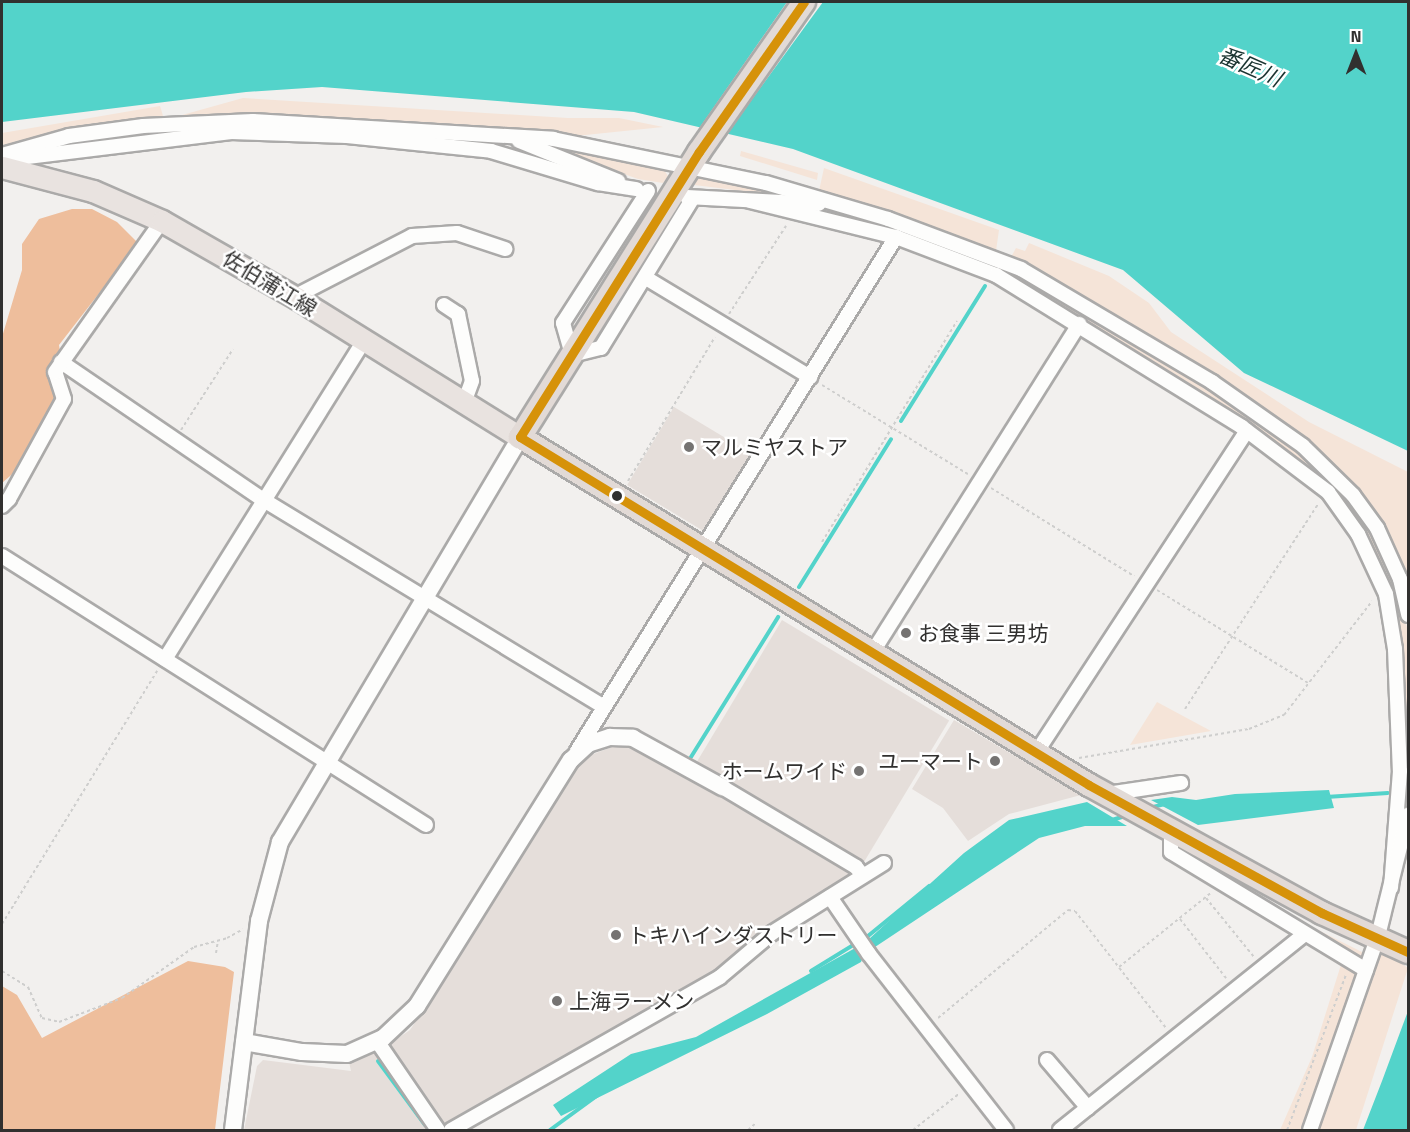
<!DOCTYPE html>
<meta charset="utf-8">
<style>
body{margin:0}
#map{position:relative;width:1410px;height:1132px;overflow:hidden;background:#f2f0ee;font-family:"Titillium Web","Noto Sans JP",sans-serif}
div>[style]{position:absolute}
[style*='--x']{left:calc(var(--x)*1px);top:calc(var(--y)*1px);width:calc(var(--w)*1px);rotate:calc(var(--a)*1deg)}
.built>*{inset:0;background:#e5deda;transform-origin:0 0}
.green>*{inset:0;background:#f5e4d8}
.forest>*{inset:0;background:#eebe9c}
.water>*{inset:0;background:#53d3ca}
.pier>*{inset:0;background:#f2f0ee}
.stream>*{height:4px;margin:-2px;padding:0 2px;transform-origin:2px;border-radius:2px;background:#53d3ca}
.path>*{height:2px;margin-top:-1px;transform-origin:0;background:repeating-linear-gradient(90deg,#cececd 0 3px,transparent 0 6px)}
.roads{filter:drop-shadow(2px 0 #abaaa9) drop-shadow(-2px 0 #abaaa9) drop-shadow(0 2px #abaaa9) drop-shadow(0 -2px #abaaa9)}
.minor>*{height:14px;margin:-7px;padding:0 7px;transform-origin:7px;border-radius:7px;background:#fdfdfc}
.tertiary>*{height:16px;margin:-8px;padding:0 8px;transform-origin:8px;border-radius:8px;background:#fdfdfc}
.primary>*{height:21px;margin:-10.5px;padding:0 10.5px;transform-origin:10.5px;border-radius:10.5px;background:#e9e3e0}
.trunk>*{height:22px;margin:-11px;padding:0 11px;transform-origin:11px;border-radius:11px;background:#e2dad6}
.bus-1>*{height:9px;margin:-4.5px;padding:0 4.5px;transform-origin:4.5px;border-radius:4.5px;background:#d69209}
.dots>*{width:16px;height:16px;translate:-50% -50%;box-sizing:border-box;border:3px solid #fff;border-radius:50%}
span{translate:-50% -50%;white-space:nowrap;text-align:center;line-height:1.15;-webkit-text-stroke:5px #fff;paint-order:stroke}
.street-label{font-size:21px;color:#31302f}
.poi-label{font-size:21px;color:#31302f}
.left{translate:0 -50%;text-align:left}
.right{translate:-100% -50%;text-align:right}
.water-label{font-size:22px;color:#193330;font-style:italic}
.frame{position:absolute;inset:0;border:3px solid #31302f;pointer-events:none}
.north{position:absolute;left:1326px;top:24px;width:60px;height:60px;-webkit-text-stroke:4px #fff;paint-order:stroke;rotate:0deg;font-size:16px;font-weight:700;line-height:24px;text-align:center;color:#31302f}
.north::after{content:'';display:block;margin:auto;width:21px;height:27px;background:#31302f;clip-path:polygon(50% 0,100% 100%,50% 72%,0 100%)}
</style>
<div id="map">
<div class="built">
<div style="left:674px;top:407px;width:94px;height:91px;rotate:31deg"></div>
<div style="left:782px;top:620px;width:195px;height:165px;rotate:31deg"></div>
<div style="clip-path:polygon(954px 720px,1081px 795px,1009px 814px,968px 841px,943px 808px,912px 789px)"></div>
<div style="clip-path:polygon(637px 746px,724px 790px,849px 869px,848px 881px,727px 967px,449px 1129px,442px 1128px,388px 1053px,388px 1045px,410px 1030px,424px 1009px,575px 761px,612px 747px)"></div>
<div style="clip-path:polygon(375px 1052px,429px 1124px,427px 1130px,244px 1130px,257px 1066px,263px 1060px,351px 1071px,349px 1062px)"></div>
</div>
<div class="green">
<div style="clip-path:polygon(243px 98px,568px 118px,619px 118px,663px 127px,566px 137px,175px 117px)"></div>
<div style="clip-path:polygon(160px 106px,164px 119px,153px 122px,2px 145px,2px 133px)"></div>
<div style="clip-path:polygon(540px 144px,662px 167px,668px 176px,663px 183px,638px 179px)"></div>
<div style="clip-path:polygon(741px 151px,818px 173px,817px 180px,740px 156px)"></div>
<div style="clip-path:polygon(824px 168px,999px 230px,996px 251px,883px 209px,819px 191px)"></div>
<div style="clip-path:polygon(699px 176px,802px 198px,694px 185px)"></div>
<div style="clip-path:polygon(1029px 243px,1109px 276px,1149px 303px,1171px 332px,1309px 422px,1408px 472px,1408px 591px,1358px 492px,1224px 385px,1081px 295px,1010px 259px,1016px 248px,1025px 251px)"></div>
<div style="clip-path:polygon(1021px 272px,1120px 329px,1303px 450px,1374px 529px,1396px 580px,1408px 632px,1408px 782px,1397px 845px,1389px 597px,1333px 492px,1018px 283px)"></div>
<div style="clip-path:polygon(1157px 702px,1211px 731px,1130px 745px)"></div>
<div style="clip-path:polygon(1254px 898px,1366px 954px,1379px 948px,1408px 968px,1356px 1130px,1280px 1130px,1312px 1057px,1345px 952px)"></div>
</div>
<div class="forest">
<div style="clip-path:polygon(72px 209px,92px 209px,117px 222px,138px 243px,59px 345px,65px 384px,25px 463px,2px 483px,2px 337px,22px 270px,22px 244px,39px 219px)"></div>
<div style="clip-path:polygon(188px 961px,225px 967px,234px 972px,215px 1130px,2px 1130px,2px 986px,17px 995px,42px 1038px)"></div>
</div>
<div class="water">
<div style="clip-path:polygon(2px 2px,1408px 2px,1408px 451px,1244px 373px,1123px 270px,793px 149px,634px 112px,322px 87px,246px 92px,2px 122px)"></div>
<div style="clip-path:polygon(1329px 790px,1334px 808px,1198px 825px,1151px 800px,1172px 797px,1196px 800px,1235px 794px)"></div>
<div style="clip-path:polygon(1087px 802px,1127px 826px,1085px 826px,1039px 838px,875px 947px,869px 939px,964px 853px,1009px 820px)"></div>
<div style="clip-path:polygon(857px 947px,864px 955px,861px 962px,767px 1014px,561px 1116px,553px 1105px,631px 1054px,696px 1037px)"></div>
<div style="clip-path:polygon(1408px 1011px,1408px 1130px,1363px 1130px,1382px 1081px)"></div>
</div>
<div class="pier">
<div style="clip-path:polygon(787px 2px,823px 2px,725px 136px,698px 130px)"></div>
</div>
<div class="stream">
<div style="--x:901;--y:421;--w:159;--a:-58.1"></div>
<div style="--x:799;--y:587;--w:174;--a:-58.1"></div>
<div style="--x:691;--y:757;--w:165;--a:-58.1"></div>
<div style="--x:1326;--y:797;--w:62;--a:-3.7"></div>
<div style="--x:1149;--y:808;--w:16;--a:-14"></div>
<div style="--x:1112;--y:820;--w:17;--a:-17"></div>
<div style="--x:811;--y:971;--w:67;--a:-31.6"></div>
<div style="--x:868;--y:936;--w:79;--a:-39.3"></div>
<div style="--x:378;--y:1061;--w:79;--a:53.7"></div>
<div style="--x:550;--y:1130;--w:59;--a:-36.1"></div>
</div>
<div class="path">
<div style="--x:729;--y:314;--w:105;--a:-57.1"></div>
<div style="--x:822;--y:385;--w:171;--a:31.4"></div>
<div style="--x:181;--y:430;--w:96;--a:-57.3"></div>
<div style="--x:628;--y:481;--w:168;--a:-58.9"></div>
<div style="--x:991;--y:488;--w:168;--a:31.6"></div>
<div style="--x:822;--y:542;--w:259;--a:-58.6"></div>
<div style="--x:1157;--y:590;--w:177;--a:31.6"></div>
<div style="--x:1185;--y:709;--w:246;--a:-57"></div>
<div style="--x:1079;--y:758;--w:172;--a:-9.7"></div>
<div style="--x:1249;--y:729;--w:38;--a:-22"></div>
<div style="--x:1284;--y:715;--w:144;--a:-52.3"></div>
<div style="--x:1206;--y:898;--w:76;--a:50.9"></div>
<div style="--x:1180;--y:919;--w:75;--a:52.1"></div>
<div style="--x:2;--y:924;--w:297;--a:-58.5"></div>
<div style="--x:216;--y:953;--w:12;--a:-81"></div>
<div style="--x:1119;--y:967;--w:119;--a:-38.9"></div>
<div style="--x:2;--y:971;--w:31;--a:32"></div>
<div style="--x:28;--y:987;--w:34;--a:66"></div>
<div style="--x:42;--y:1018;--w:17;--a:13"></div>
<div style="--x:59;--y:1022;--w:67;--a:-20.9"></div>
<div style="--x:122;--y:998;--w:88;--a:-35.3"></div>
<div style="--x:194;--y:947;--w:34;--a:-15"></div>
<div style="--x:227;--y:938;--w:18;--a:-29"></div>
<div style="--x:938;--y:1018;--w:169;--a:-39.7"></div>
<div style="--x:1068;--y:910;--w:7;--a:8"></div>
<div style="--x:1075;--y:911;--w:148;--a:52.1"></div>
<div style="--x:748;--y:1130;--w:9;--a:-41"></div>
<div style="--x:913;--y:1130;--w:60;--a:-38.2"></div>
<div style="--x:1287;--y:1130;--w:166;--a:-69.2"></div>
</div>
<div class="roads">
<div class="minor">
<div style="--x:519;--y:141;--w:107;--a:22"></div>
<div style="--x:2;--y:155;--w:70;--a:-15.8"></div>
<div style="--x:69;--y:136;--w:75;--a:-7.7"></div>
<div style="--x:143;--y:126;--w:110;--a:-2.6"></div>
<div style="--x:253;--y:121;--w:301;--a:3.4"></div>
<div style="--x:553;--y:139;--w:217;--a:11.7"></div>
<div style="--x:766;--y:183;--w:127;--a:16.4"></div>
<div style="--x:888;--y:219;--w:142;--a:20.6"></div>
<div style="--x:1021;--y:269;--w:222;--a:30.6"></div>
<div style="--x:1212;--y:382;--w:111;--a:35.1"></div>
<div style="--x:1303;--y:446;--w:70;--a:44.4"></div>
<div style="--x:1353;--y:495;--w:41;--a:54"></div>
<div style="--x:1377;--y:528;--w:56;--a:65.7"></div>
<div style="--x:1400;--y:579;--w:37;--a:77"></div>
<div style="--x:11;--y:159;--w:222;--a:-7"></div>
<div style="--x:231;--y:132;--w:116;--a:2"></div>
<div style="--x:347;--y:136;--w:145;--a:5.9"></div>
<div style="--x:491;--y:151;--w:112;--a:16.7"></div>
<div style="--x:598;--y:183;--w:39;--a:9"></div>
<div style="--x:648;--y:191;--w:157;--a:122.8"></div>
<div style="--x:563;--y:323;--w:33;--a:74"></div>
<div style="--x:572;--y:355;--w:30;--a:-14"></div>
<div style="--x:601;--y:348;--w:176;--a:-58.5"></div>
<div style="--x:687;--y:197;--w:132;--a:3"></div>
<div style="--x:750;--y:201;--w:150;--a:13.9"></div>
<div style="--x:896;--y:237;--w:107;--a:20.8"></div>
<div style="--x:996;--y:275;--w:289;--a:31.7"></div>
<div style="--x:1242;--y:427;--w:108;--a:37.1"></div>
<div style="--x:1328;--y:492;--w:52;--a:54.5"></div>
<div style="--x:1358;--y:534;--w:66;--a:65"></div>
<div style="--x:1386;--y:594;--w:56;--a:80.7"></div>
<div style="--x:1395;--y:649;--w:122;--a:87.7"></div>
<div style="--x:1400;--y:771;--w:117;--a:94.4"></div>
<div style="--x:646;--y:278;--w:192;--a:31.1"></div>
<div style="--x:294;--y:297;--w:133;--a:-27.3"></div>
<div style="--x:412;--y:236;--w:45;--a:-3.8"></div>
<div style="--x:457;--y:233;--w:51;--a:18.4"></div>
<div style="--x:444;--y:305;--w:17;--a:33"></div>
<div style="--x:458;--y:314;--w:68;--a:78.2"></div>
<div style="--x:472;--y:381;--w:23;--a:110"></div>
<div style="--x:61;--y:362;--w:243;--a:34.3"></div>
<div style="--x:262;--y:499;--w:400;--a:31.3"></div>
<div style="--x:2;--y:506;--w:10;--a:-45"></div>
<div style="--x:9;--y:499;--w:114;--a:-61.2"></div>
<div style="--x:64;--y:399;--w:28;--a:-108"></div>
<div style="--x:55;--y:372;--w:185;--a:-54.7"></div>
<div style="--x:2;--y:556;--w:502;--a:32.39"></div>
<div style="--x:872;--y:653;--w:389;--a:-57.8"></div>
<div style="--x:165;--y:659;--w:376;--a:-58"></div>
<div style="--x:577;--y:751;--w:605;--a:-58.18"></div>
<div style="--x:1036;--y:753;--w:385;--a:-56.8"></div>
<div style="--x:722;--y:787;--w:156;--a:30.8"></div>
<div style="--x:856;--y:867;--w:11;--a:52"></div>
<div style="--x:1107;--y:794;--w:75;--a:-8.5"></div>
<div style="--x:1171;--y:831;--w:21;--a:90"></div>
<div style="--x:1171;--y:852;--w:228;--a:31.2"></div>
<div style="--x:830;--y:897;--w:69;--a:55.6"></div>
<div style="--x:869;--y:954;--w:223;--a:52.1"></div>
<div style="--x:377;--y:1041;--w:108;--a:55.6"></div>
<div style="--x:1047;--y:1060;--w:63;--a:49.5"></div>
<div style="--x:451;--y:1130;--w:309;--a:-29.6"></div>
<div style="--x:720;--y:977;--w:68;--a:-40.2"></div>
<div style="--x:772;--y:933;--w:132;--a:-32"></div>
<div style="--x:1060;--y:1130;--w:312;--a:-38.7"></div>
<div style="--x:1310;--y:1130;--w:206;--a:-70.7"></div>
<div style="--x:1378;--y:936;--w:125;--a:-76.1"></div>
</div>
<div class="tertiary">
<div style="--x:244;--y:1042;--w:59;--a:9.8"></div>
<div style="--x:302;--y:1052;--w:45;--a:2.5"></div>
<div style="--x:347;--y:1054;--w:39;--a:-24"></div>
<div style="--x:383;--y:1038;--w:47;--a:-43.3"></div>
<div style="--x:417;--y:1006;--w:290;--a:-58"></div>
<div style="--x:571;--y:760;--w:23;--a:-43"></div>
<div style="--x:588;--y:744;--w:23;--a:-18"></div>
<div style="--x:610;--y:737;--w:23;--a:2"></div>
<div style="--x:633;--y:738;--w:102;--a:28.8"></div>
<div style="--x:233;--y:1130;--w:211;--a:-82.9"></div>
<div style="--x:259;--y:921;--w:82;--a:-75.1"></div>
<div style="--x:280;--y:842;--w:471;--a:-59.3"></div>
</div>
<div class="primary">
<div style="--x:2;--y:167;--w:94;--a:14.8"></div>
<div style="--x:93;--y:191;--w:75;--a:23.5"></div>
<div style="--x:162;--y:221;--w:157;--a:29.8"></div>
<div style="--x:298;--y:299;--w:261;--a:31.9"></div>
</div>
<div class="trunk">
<div style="--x:804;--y:2;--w:183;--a:125"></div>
<div style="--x:699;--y:152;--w:337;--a:122.1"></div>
<div style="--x:520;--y:437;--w:667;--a:31.45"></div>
<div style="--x:1089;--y:785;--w:266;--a:28.8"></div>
<div style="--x:1322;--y:913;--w:94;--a:24.4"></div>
</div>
</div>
<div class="bus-1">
<div style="--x:520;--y:437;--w:667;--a:31.45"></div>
<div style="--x:1089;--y:785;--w:266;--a:28.8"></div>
<div style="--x:1322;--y:913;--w:94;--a:24.4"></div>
<div style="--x:520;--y:437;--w:337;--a:-57.9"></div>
<div style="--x:699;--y:152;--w:183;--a:-55"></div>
</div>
<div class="dots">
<div style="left:689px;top:447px;background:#757372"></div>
<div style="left:617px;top:496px;background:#31302f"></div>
<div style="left:906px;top:633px;background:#757372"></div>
<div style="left:995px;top:761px;background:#757372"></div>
<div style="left:859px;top:771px;background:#757372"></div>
<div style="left:616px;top:935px;background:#757372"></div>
<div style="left:557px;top:1001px;background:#757372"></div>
</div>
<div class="street-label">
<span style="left:270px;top:283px;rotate:31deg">佐伯蒲江線</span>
</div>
<div class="poi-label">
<span class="left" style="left:701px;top:447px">マルミヤストア</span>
<span class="left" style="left:918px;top:633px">お食事 三男坊</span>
<span class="right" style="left:983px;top:761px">ユーマート</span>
<span class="right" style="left:847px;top:771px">ホームワイド</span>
<span class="left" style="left:628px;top:935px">トキハインダストリー</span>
<span class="left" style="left:569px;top:1001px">上海ラーメン</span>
</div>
<div class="water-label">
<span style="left:1250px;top:67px;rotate:24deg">番匠川</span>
</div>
<div class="frame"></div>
<div class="north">N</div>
</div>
